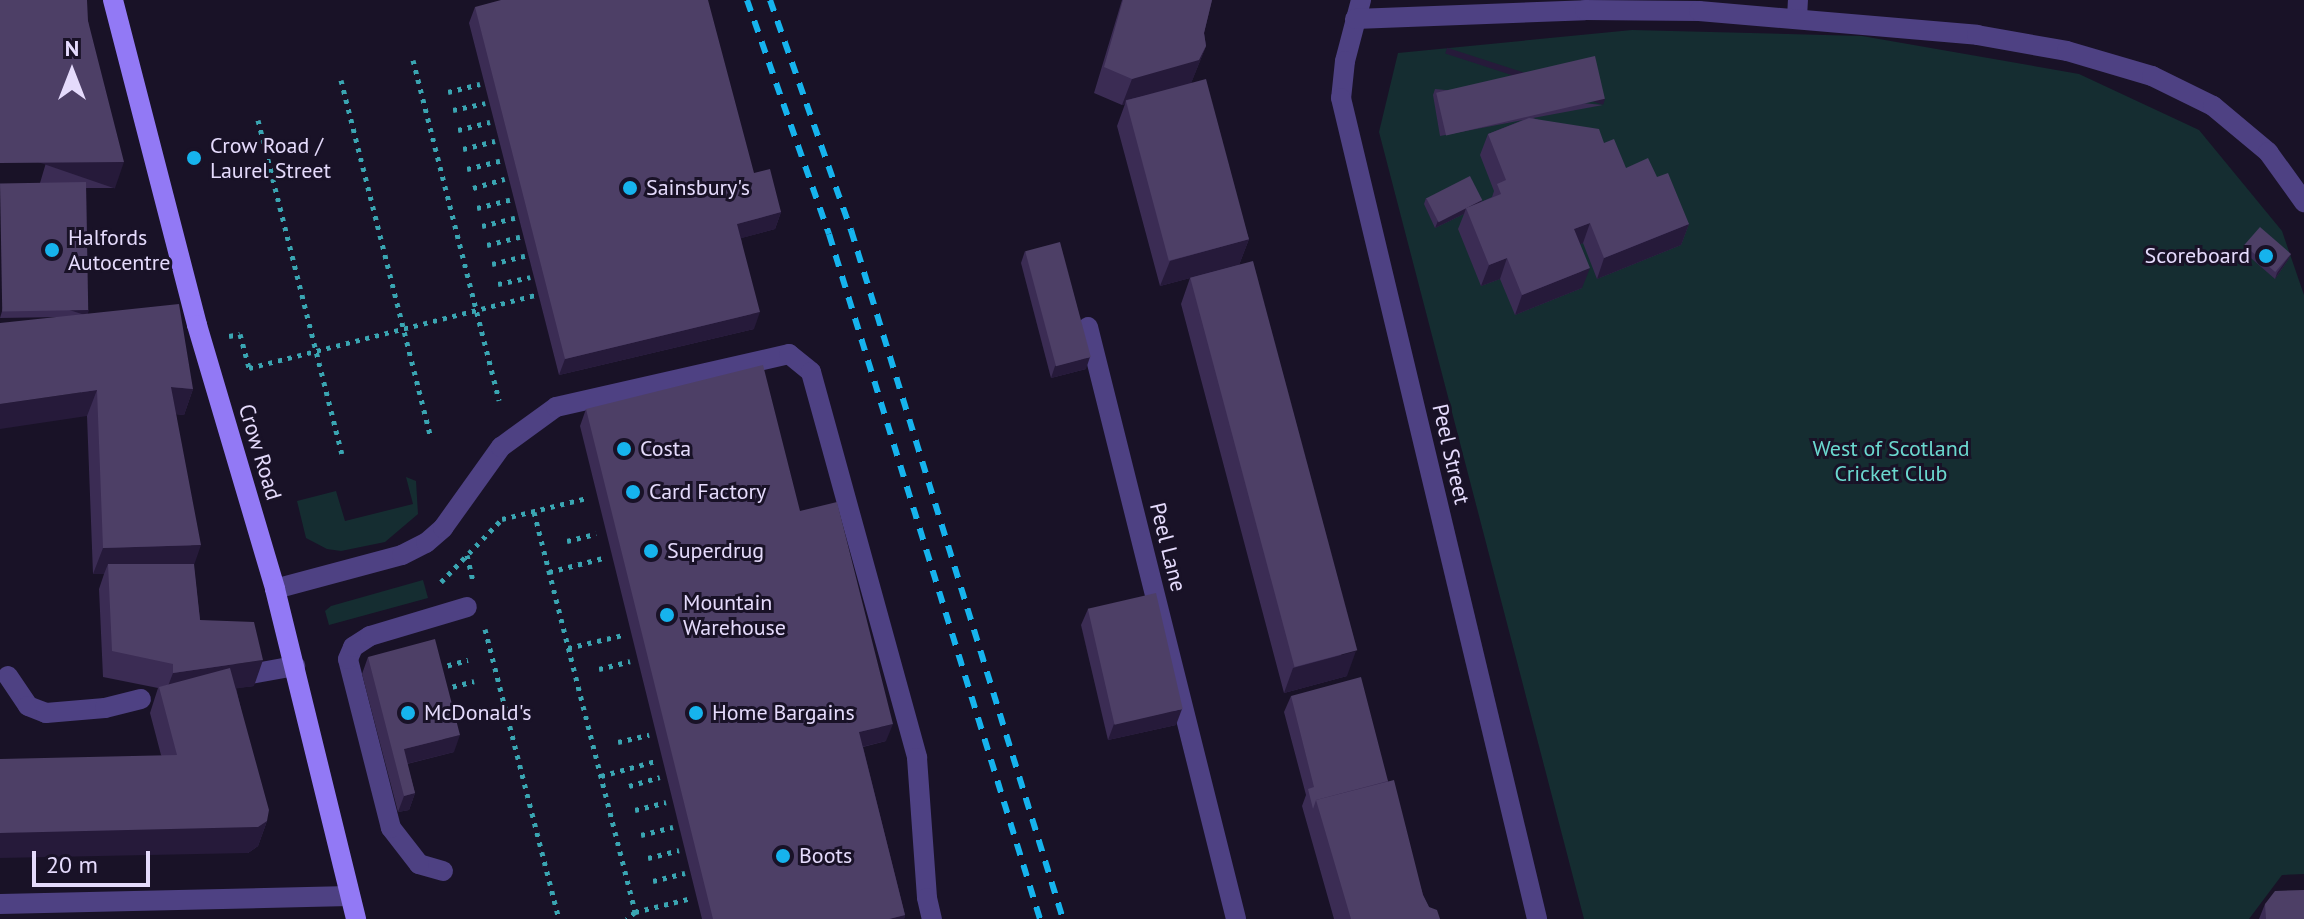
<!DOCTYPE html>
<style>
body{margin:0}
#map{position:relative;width:2304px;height:919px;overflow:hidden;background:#191227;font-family:"PT Sans",sans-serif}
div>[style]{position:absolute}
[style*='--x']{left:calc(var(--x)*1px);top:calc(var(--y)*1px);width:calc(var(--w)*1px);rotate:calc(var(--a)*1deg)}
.green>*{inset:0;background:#152d31}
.path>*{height:5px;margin-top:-2.5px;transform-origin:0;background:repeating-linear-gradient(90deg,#3aa5b2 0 4px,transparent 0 10px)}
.lane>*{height:20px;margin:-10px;padding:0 10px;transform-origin:10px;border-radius:10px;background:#4e4183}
.street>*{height:20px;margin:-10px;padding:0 10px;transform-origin:10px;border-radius:10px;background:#4e4183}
.secondary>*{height:20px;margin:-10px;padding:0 10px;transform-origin:10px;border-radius:10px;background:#9279f5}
.rail>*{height:6px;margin-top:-3px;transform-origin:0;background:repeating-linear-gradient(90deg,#16b3ed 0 12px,transparent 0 22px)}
.wall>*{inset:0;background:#3b2c54}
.shaded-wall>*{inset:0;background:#261a3a;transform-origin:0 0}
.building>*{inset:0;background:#4d3f66;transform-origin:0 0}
.dots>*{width:22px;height:22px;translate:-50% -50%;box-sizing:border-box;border:4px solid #191227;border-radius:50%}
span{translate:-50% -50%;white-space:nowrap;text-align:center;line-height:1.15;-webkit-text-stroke:6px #191227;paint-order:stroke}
.poi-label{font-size:22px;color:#e5dbfc}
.left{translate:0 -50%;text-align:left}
.right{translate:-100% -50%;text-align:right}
.park-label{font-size:22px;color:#6bd8cf}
.street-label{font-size:22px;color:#e5dbfc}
.north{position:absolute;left:32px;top:32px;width:80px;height:80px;-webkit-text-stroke:6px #191227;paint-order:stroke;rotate:0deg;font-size:22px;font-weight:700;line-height:32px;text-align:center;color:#e5dbfc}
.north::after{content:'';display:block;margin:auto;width:28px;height:36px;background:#e5dbfc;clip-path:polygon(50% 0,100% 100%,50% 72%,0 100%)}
.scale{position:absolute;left:32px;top:851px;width:118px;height:36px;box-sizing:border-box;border:4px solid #e5dbfc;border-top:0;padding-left:10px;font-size:24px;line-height:28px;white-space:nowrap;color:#e5dbfc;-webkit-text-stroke:6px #191227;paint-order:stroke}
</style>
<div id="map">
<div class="green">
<div style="clip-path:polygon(1632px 30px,1862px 36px,2079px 74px,2199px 130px,2282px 231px,2304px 295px,2304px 874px,2282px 875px,2249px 919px,1584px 919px,1379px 132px,1398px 53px)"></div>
<div style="clip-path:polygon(406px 477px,416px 481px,418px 514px,385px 542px,341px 551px,327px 549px,306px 538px,297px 501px,336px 491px,345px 521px,413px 504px)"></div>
<div style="clip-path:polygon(423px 580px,428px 598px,329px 625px,325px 611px,331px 606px)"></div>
</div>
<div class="path">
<div style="--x:413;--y:60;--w:351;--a:75.8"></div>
<div style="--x:341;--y:80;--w:369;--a:75.9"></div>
<div style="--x:448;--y:92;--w:33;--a:-14"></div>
<div style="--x:453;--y:110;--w:33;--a:-12"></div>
<div style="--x:258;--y:120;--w:344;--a:75.9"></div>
<div style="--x:458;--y:130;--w:33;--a:-14"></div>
<div style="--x:463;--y:149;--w:33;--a:-14"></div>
<div style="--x:467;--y:169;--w:34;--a:-14"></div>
<div style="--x:473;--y:188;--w:33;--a:-16"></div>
<div style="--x:477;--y:208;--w:34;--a:-14"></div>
<div style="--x:482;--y:226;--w:34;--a:-14"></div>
<div style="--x:487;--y:245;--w:34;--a:-14"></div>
<div style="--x:492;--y:264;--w:34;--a:-14"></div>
<div style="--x:498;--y:284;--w:33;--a:-12"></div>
<div style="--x:229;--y:336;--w:11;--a:-10"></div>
<div style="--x:240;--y:334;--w:35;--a:75"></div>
<div style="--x:249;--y:368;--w:300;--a:-14.3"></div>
<div style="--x:534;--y:512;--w:413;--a:75.8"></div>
<div style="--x:635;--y:912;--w:11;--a:139"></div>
<div style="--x:567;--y:541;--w:30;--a:-14"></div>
<div style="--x:467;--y:555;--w:27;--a:77"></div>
<div style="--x:549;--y:572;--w:56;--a:-14.5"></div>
<div style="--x:441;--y:582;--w:88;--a:-45.9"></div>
<div style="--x:502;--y:519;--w:88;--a:-13.9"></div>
<div style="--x:485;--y:629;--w:299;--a:75.7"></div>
<div style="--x:568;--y:648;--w:57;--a:-13.3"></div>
<div style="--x:438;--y:668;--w:31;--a:-15"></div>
<div style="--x:599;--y:669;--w:32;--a:-14"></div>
<div style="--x:443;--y:689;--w:32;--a:-14"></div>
<div style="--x:618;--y:742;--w:32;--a:-13"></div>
<div style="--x:601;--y:776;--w:57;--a:-15.3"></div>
<div style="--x:629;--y:786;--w:32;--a:-16"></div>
<div style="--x:635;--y:810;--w:32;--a:-14"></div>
<div style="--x:641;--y:835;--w:33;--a:-14"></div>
<div style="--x:648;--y:858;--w:32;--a:-14"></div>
<div style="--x:653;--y:881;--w:33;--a:-14"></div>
<div style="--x:635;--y:912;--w:59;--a:-13.8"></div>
</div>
<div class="lane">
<div style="--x:1797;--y:18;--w:18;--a:-87"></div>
<div style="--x:1088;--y:327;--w:610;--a:75.96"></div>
<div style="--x:275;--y:589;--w:131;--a:-15"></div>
<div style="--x:402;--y:555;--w:27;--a:-27"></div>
<div style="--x:426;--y:543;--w:23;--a:-41"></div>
<div style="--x:443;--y:528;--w:100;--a:-54.4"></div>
<div style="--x:501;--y:447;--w:68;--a:-36"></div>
<div style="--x:556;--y:407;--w:239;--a:-12.8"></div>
<div style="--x:789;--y:354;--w:28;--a:39"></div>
<div style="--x:811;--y:372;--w:400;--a:74.6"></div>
<div style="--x:917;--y:758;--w:140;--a:85.9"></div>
<div style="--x:927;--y:898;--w:22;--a:77"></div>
<div style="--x:251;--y:674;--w:45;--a:-10.3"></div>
<div style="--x:8;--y:676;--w:36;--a:56"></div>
<div style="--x:28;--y:706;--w:19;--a:21"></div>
<div style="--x:46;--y:713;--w:59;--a:-4.8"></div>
<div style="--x:105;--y:708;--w:37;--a:-14"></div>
<div style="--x:443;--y:871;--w:25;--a:-164"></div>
<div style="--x:419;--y:864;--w:46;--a:-127.9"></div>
<div style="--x:391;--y:828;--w:174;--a:-104.3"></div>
<div style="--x:348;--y:659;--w:13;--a:-67"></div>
<div style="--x:353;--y:647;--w:20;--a:-33"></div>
<div style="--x:370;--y:636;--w:101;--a:-16.6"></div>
</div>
<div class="street">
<div style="--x:1361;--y:0;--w:63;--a:104.7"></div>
<div style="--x:1345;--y:61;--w:37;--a:96"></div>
<div style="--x:1341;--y:98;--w:844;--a:76.57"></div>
<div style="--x:1355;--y:19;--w:230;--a:-2.2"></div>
<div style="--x:1585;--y:10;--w:114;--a:0.5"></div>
<div style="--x:1699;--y:11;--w:279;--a:4.9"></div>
<div style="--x:1977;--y:35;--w:91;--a:10.1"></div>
<div style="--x:2067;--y:51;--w:89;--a:16.4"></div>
<div style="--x:2152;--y:76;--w:68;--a:26.2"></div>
<div style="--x:2213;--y:106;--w:72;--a:39.9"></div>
<div style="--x:2268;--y:152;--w:62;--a:54.2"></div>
<div style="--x:0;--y:904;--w:350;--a:-1.3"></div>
</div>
<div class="secondary">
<div style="--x:113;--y:0;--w:336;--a:75.5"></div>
<div style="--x:197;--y:325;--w:275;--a:73.5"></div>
<div style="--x:275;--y:589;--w:340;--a:76.2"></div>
</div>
<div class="rail">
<div style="--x:747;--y:0;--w:248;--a:70.7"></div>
<div style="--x:829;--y:234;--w:717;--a:72.88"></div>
<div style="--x:770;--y:0;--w:244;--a:70.6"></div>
<div style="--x:851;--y:230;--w:721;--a:72.9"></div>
</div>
<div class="wall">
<div style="clip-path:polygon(1122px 0,1212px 0,1204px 33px,1206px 46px,1191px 83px,1249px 239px,1239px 265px,1347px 676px,1284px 693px,1181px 304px,1190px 278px,1160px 286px,1117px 126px,1125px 104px,1122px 105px,1094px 93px)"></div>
<div style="clip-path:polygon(475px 7px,754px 173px,781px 212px,775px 229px,741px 238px,754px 329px,559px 375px,469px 23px)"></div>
<div style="clip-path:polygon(88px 21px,115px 188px,86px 188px,87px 314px,193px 389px,184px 415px,176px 414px,200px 620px,254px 686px,236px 688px,267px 821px,258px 846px,248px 853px,161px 755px,150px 713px,158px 688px,103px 677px,99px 589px,104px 574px,93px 574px,87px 416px,62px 317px,0 318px)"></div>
<div style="clip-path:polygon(1435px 89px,1603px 105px,1533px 118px,1604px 143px,1626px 168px,1657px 177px,1689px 224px,1681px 245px,1597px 279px,1583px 243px,1580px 244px,1582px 288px,1515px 315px,1500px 279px,1481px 286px,1458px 229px,1464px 214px,1435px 228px,1424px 204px,1426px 198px,1482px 200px,1481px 202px,1492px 197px,1494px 191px,1480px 155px,1488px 134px,1523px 120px,1440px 136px,1433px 95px)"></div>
<div style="clip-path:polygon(2246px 246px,2291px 254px,2288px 260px,2275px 279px,2244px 252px)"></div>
<div style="clip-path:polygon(1025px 251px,1086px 369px,1051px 378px,1021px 263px)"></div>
<div style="clip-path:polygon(586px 409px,800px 511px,886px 741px,863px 747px,905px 915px,904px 919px,702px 919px,580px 426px)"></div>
<div style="clip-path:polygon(1088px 609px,1176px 725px,1108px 740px,1081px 625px)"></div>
<div style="clip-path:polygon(368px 657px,454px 752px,407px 764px,415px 793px,409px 810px,398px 812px,362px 674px)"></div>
<div style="clip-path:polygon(1291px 696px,1388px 781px,1423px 895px,1429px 907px,1440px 919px,1334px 919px,1302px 806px,1306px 795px,1284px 712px)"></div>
<div style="clip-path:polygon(2265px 904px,2304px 919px,2259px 919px)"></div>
</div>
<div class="shaded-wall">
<div style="clip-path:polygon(1206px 46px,1190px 86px,1126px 100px,1125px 104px,1122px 105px,1132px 79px)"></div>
<div style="left:1605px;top:99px;width:6px;height:166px;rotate:108deg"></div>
<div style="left:124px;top:162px;width:28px;height:124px;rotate:109deg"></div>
<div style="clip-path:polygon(1482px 200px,1479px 206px,1466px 208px,1464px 214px,1435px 228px,1438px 221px)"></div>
<div style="clip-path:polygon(781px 212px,775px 229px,731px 241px,737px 224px)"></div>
<div style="clip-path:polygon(1590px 223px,1583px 243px,1567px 250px,1574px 229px)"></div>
<div style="clip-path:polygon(1689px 224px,1681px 245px,1597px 279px,1604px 258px)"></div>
<div style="clip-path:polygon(1249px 239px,1239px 265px,1160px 286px,1170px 261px)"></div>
<div style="clip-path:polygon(2291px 254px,2288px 260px,2275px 279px,2277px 273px)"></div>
<div style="clip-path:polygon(1507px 258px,1500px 279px,1481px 286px,1489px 265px)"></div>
<div style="clip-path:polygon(1590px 268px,1582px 288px,1515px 315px,1522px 295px)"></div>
<div style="left:89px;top:310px;width:6px;height:89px;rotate:108deg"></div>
<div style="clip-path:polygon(760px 312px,754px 329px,559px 375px,565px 359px)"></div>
<div style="clip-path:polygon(1090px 357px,1086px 369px,1051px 378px,1055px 366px)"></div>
<div style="clip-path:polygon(171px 387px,193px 389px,184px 415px,161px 413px)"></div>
<div style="clip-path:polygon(97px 390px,87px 416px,0 429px,0 404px)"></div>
<div style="clip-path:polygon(201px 545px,192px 571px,108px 564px,104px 574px,93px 574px,103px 548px)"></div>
<div style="clip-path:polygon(1356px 651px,1347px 676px,1284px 693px,1293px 668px)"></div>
<div style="clip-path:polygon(263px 660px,254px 686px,163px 699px,173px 673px)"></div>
<div style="clip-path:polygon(1182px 709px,1176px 725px,1108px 740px,1114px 724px)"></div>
<div style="clip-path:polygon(893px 724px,886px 741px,853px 749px,859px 732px)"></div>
<div style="clip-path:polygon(460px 735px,454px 752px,398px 766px,404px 749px)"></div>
<div style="clip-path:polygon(415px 793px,409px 810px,398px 812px,404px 796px)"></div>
<div style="clip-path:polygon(267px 821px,258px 846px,248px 853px,0 858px,0 833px)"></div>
<div style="clip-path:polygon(905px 915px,904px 919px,889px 919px)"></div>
</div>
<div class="building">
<div style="clip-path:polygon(0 0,87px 0,88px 21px,124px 162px,0 163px)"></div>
<div style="clip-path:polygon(501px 0,708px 0,754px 173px,770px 169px,781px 212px,737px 224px,760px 312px,565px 359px,475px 7px)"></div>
<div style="clip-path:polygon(1123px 0,1212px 0,1204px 33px,1206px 46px,1199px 60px,1132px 79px,1104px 67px)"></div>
<div style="left:1595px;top:56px;width:44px;height:163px;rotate:77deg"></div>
<div style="left:1206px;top:79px;width:166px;height:83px;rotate:75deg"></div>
<div style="clip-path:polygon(1529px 118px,1599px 129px,1604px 143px,1614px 139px,1626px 168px,1648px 158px,1657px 177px,1668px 173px,1689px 224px,1604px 258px,1590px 223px,1574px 229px,1590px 268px,1522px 295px,1507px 258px,1489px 265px,1466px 208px,1501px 194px,1497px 184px,1506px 180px,1488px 134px)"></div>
<div style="left:1470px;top:176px;width:27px;height:49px;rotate:63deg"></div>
<div style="left:86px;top:182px;width:128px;height:86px;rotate:89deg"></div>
<div style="left:2260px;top:227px;width:41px;height:24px;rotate:41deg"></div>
<div style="left:1060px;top:242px;width:119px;height:36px;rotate:75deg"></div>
<div style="left:1253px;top:261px;width:403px;height:65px;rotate:75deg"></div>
<div style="clip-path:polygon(179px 304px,193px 389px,171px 387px,201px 545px,103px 548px,97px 390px,0 404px,0 323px)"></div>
<div style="clip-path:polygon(763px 365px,800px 511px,837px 502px,893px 724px,859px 732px,905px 915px,889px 919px,713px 919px,586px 409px)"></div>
<div style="clip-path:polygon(108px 564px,194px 564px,200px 620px,254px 622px,263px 660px,173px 673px,173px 664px,112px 651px)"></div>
<div style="left:1156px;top:593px;width:119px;height:70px;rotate:77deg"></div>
<div style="clip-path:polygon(435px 639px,460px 735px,404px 749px,415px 793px,404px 796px,368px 657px)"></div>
<div style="clip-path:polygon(230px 668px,269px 810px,267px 821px,258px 827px,0 833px,0 759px,177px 755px,159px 687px)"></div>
<div style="clip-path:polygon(1361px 677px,1388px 781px,1316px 800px,1313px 809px,1308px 789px,1314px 787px,1291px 696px)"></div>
<div style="clip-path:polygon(1394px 780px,1423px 895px,1429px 907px,1437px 910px,1440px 919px,1351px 919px,1316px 800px)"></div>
<div style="clip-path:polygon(2304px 890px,2304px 919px,2266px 919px,2265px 904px,2275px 891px)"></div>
</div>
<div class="dots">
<div style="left:194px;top:158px;background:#16b3ed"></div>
<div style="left:630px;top:188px;background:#16b3ed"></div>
<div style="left:52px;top:250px;background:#16b3ed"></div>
<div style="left:2266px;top:256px;background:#16b3ed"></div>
<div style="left:624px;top:449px;background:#16b3ed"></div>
<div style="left:633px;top:492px;background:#16b3ed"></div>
<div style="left:651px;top:551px;background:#16b3ed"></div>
<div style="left:667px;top:615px;background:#16b3ed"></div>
<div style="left:408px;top:713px;background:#16b3ed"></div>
<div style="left:696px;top:713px;background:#16b3ed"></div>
<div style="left:783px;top:856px;background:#16b3ed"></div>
</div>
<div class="poi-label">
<span class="left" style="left:210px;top:158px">Crow Road /<br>Laurel Street</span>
<span class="left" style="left:646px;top:188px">Sainsbury's</span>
<span class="left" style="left:68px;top:250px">Halfords<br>Autocentre</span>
<span class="right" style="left:2250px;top:256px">Scoreboard</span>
<span class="left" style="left:640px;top:449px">Costa</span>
<span class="left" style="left:649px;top:492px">Card Factory</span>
<span class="left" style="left:667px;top:551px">Superdrug</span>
<span class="left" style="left:683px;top:615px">Mountain<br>Warehouse</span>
<span class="left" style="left:424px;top:713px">McDonald's</span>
<span class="left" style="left:712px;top:713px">Home Bargains</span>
<span class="left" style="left:799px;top:856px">Boots</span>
</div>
<div class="park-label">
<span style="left:1891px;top:461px">West of Scotland<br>Cricket Club</span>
</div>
<div class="street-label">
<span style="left:260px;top:452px;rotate:73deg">Crow Road</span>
<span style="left:1451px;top:454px;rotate:77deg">Peel Street</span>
<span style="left:1168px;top:547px;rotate:76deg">Peel Lane</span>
</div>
<div class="north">N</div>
<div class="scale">20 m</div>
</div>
